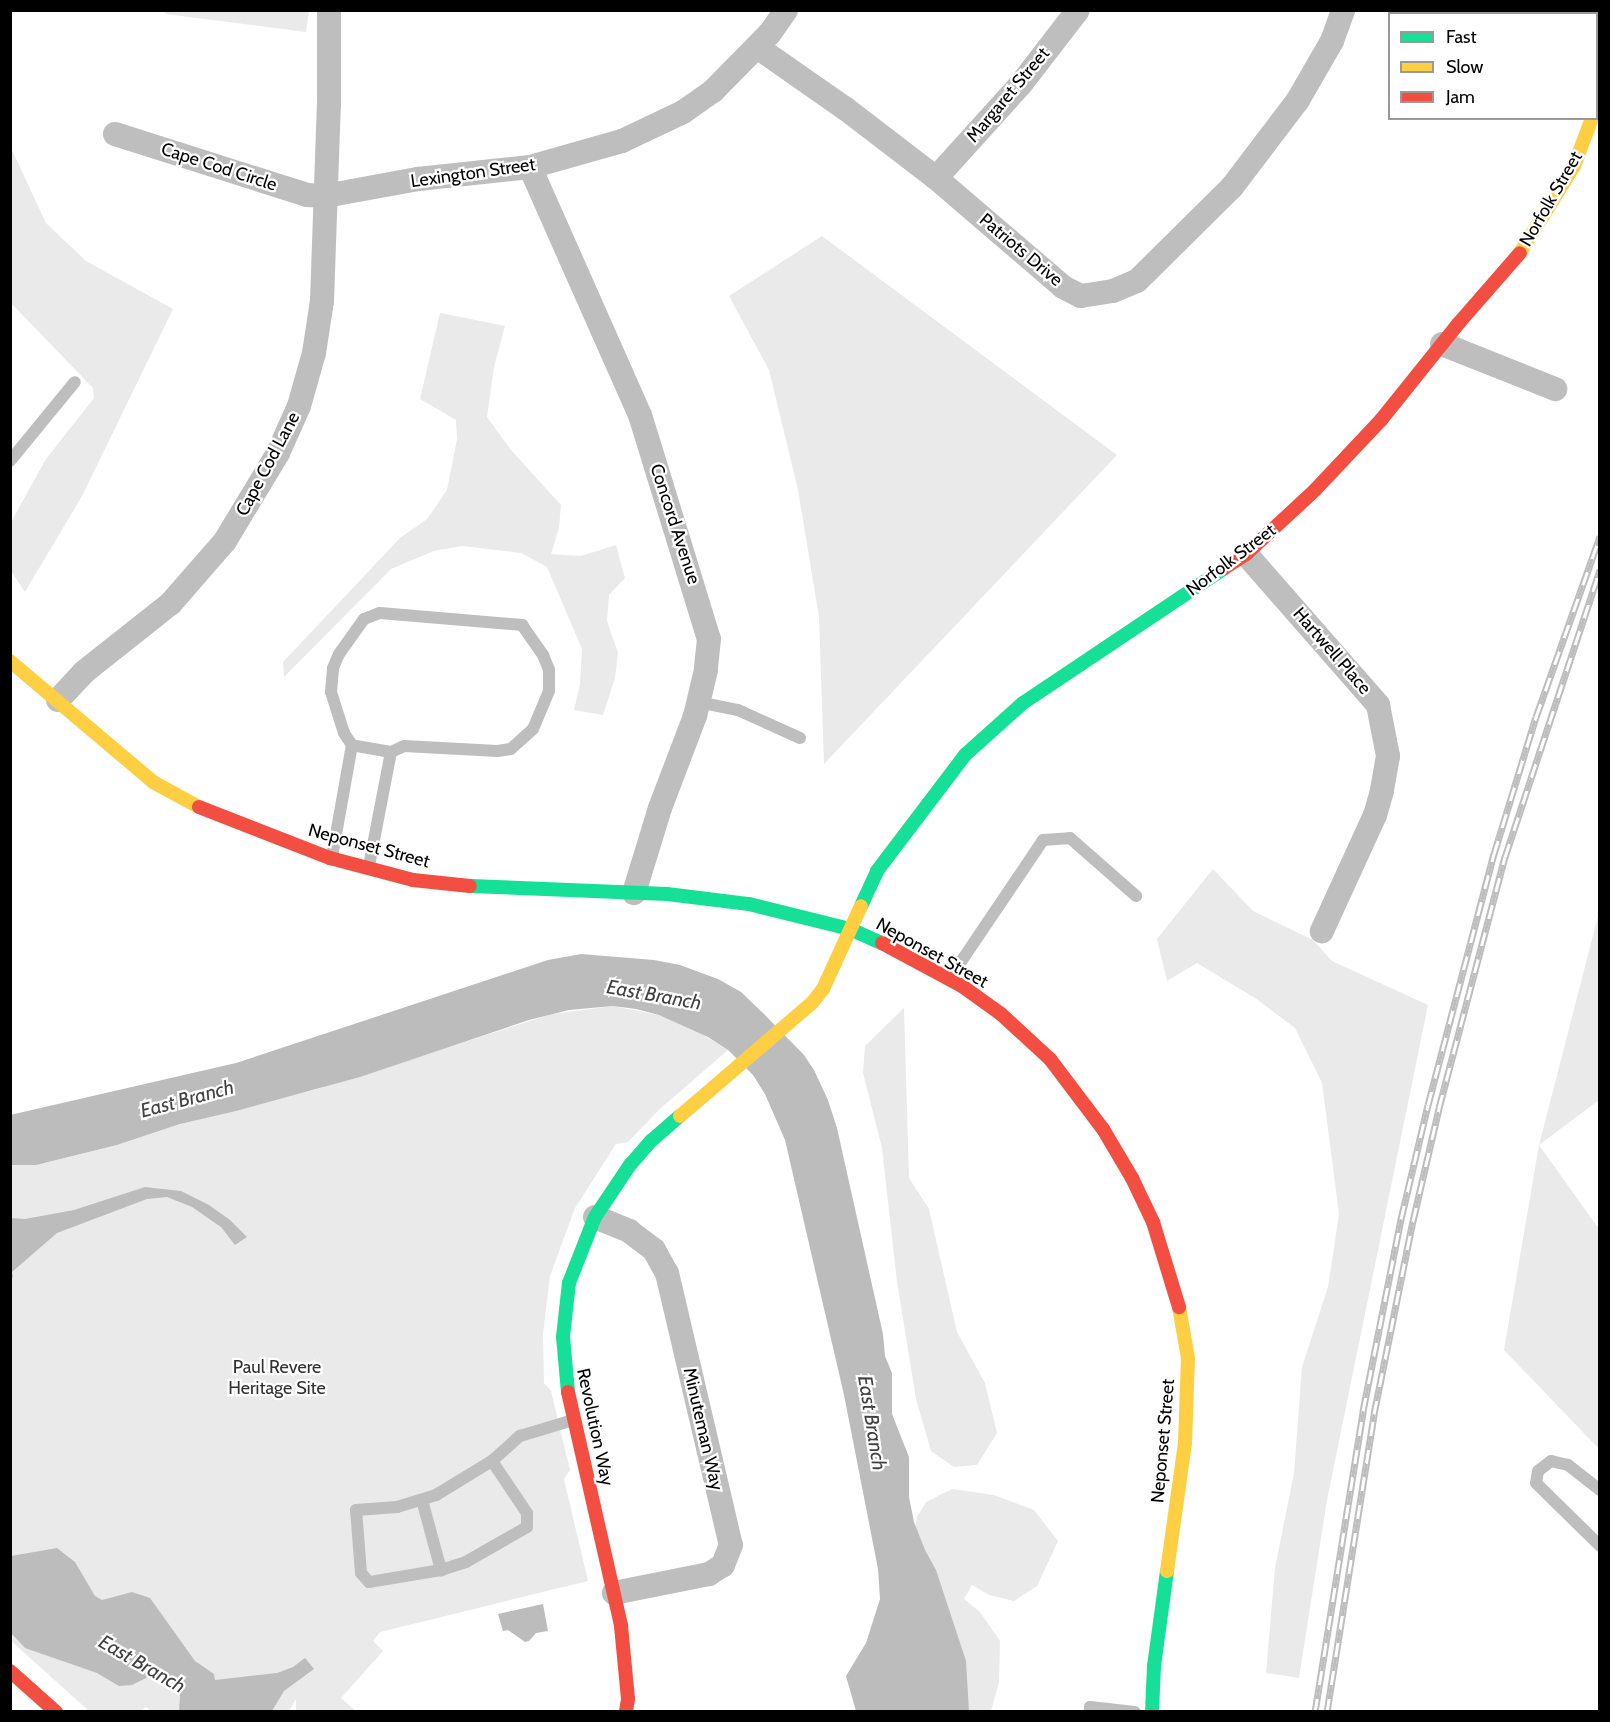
<!DOCTYPE html>
<style>
body{margin:0}
#map{position:relative;width:1610px;height:1722px;overflow:hidden;background:#fff;font-family:Cabin,sans-serif}
div>[style]{position:absolute}
[style*='--x']{left:calc(var(--x)*1px);top:calc(var(--y)*1px);width:calc(var(--w)*1px);rotate:calc(var(--a)*1deg)}
.green>*{inset:0;background:#eaeaea}
.water>*{inset:0;background:#bcbcbc}
.lane>*{height:12px;margin:-6px;padding:0 6px;transform-origin:6px;border-radius:6px;background:#bebebe}
.street>*{height:24px;margin:-12px;padding:0 12px;transform-origin:12px;border-radius:12px;background:#bebebe}
.fast>*{height:14px;margin:-7px;padding:0 7px;transform-origin:7px;border-radius:7px;background:#16e098}
.slow>*{height:14px;margin:-7px;padding:0 7px;transform-origin:7px;border-radius:7px;background:#ffcf43}
.jam>*{height:14px;margin:-7px;padding:0 7px;transform-origin:7px;border-radius:7px;background:#f24e42}
.rail>*{height:7px;margin-top:-3.5px;transform-origin:0;background:repeating-linear-gradient(90deg,#fff 0 14px,#bdbdbd 0 28px);box-sizing:border-box;border-block:2px solid #bdbdbd}
span{translate:-50% -50%;white-space:nowrap;text-align:center;line-height:1.15;-webkit-text-stroke:4.5px #fff;paint-order:stroke}
.street-label{font-size:18px;color:#000}
.park-label{font-size:18px;color:#303030}
.water-label{font-size:20px;color:#414141;font-style:italic}
.frame{position:absolute;inset:0;border:12px solid #000;pointer-events:none}
.legend{position:absolute;left:1388px;top:12px;width:210px;height:108px;box-sizing:border-box;background:#fff;border:2px solid #999;margin:0;padding:8px 10px;list-style:none;font-size:18px;color:#000}
.legend li{display:flex;align-items:center;gap:12px;height:30px}
.legend b{width:30px;border:2px solid #999}
</style>
<div id="map">
<div class="green">
<div style="clip-path:polygon(165px 11px,309px 10px,309px 11px,306px 32px,165px 14px)"></div>
<div style="clip-path:polygon(10px 146px,46px 223px,86px 261px,173px 309px,82px 496px,25px 592px,11px 571px,11px 522px,46px 459px,94px 398px,93px 388px,11px 303px)"></div>
<div style="clip-path:polygon(822px 236px,1117px 455px,824px 764px,819px 617px,798px 490px,769px 370px,729px 296px)"></div>
<div style="clip-path:polygon(440px 313px,505px 326px,494px 367px,487px 417px,511px 450px,561px 505px,559px 528px,551px 554px,581px 556px,616px 545px,625px 578px,609px 595px,607px 621px,618px 653px,615px 678px,603px 715px,574px 710px,580px 684px,582px 649px,547px 567px,521px 553px,462px 546px,434px 551px,391px 569px,284px 677px,283px 662px,400px 538px,427px 519px,447px 490px,457px 439px,456px 420px,420px 399px)"></div>
<div style="clip-path:polygon(1213px 869px,1253px 911px,1313px 940px,1332px 961px,1428px 1005px,1327px 1500px,1299px 1678px,1266px 1673px,1275px 1568px,1294px 1473px,1302px 1367px,1328px 1287px,1339px 1214px,1322px 1083px,1295px 1028px,1255px 998px,1197px 963px,1167px 981px,1157px 939px)"></div>
<div style="clip-path:polygon(1599px 912px,1599px 1100px,1539px 1145px,1599px 1229px,1599px 1449px,1504px 1350px,1539px 1145px)"></div>
<div style="clip-path:polygon(613px 1006px,659px 1015px,694px 1029px,728px 1050px,661px 1108px,628px 1142px,616px 1144px,575px 1208px,550px 1276px,543px 1334px,544px 1383px,551px 1391px,570px 1470px,564px 1479px,588px 1581px,380px 1632px,373px 1641px,383px 1651px,341px 1698px,356px 1711px,296px 1711px,296px 1699px,289px 1711px,152px 1712px,146px 1707px,141px 1711px,89px 1711px,11px 1641px,10px 1279px,13px 1277px,10px 1262px,11px 1165px,44px 1163px,117px 1145px,180px 1124px,314px 1090px,552px 1014px)"></div>
<div style="clip-path:polygon(904px 1008px,909px 1178px,929px 1209px,957px 1332px,985px 1383px,997px 1433px,977px 1465px,954px 1467px,931px 1451px,916px 1399px,897px 1282px,882px 1148px,863px 1073px,865px 1046px)"></div>
<div style="clip-path:polygon(952px 1489px,994px 1495px,1034px 1510px,1058px 1541px,1037px 1586px,1014px 1601px,989px 1595px,972px 1585px,964px 1599px,980px 1612px,1000px 1641px,999px 1682px,991px 1711px,950px 1711px,911px 1553px,917px 1517px,926px 1502px)"></div>
</div>
<div class="water">
<div style="clip-path:polygon(581px 954px,654px 960px,680px 965px,718px 979px,741px 992px,763px 1013px,804px 1055px,814px 1070px,828px 1100px,837px 1128px,883px 1334px,885px 1356px,892px 1373px,892px 1414px,909px 1457px,909px 1497px,914px 1522px,925px 1550px,936px 1570px,966px 1661px,969px 1711px,856px 1711px,846px 1676px,866px 1643px,880px 1599px,878px 1569px,844px 1395px,785px 1140px,765px 1094px,753px 1075px,728px 1050px,708px 1037px,659px 1015px,636px 1009px,613px 1006px,569px 1010px,529px 1020px,360px 1077px,236px 1111px,180px 1124px,117px 1145px,36px 1165px,11px 1165px,10px 1115px,236px 1063px,548px 960px)"></div>
<div style="clip-path:polygon(145px 1187px,181px 1191px,209px 1205px,230px 1220px,247px 1237px,235px 1245px,221px 1227px,192px 1207px,167px 1197px,147px 1199px,57px 1233px,12px 1272px,13px 1277px,11px 1279px,11px 1218px,25px 1219px,74px 1210px)"></div>
<div style="clip-path:polygon(57px 1548px,75px 1562px,95px 1596px,102px 1600px,132px 1592px,150px 1598px,195px 1661px,214px 1674px,215px 1680px,277px 1673px,293px 1667px,305px 1658px,314px 1669px,284px 1691px,272px 1711px,179px 1711px,180px 1697px,177px 1684px,165px 1676px,150px 1676px,132px 1685px,119px 1686px,97px 1673px,25px 1648px,11px 1633px,11px 1556px)"></div>
<div style="clip-path:polygon(543px 1604px,548px 1631px,536px 1633px,529px 1641px,525px 1642px,508px 1630px,503px 1631px,498px 1614px)"></div>
</div>
<div class="lane">
<div style="--x:10;--y:461;--w:102;--a:-50.6"></div>
<div style="--x:698;--y:702;--w:41;--a:11.3"></div>
<div style="--x:738;--y:710;--w:68;--a:24.3"></div>
<div style="--x:332;--y:857;--w:114;--a:-79.9"></div>
<div style="--x:352;--y:745;--w:14;--a:-124"></div>
<div style="--x:344;--y:733;--w:43;--a:-107.6"></div>
<div style="--x:331;--y:692;--w:24;--a:-85"></div>
<div style="--x:333;--y:668;--w:15;--a:-67"></div>
<div style="--x:339;--y:654;--w:43;--a:-54.5"></div>
<div style="--x:364;--y:619;--w:17;--a:-21"></div>
<div style="--x:380;--y:613;--w:143;--a:4.8"></div>
<div style="--x:522;--y:625;--w:37;--a:55"></div>
<div style="--x:543;--y:655;--w:16;--a:68"></div>
<div style="--x:549;--y:670;--w:21;--a:90"></div>
<div style="--x:549;--y:691;--w:41;--a:112.8"></div>
<div style="--x:533;--y:729;--w:30;--a:138"></div>
<div style="--x:511;--y:749;--w:14;--a:172"></div>
<div style="--x:497;--y:751;--w:93;--a:-176.9"></div>
<div style="--x:404;--y:746;--w:14;--a:155"></div>
<div style="--x:391;--y:752;--w:40;--a:-170"></div>
<div style="--x:369;--y:866;--w:116;--a:-79.1"></div>
<div style="--x:950;--y:978;--w:166;--a:-56"></div>
<div style="--x:1043;--y:840;--w:27;--a:-4"></div>
<div style="--x:1070;--y:838;--w:88;--a:41.3"></div>
<div style="--x:492;--y:1461;--w:63;--a:56.1"></div>
<div style="--x:527;--y:1513;--w:14;--a:90"></div>
<div style="--x:527;--y:1527;--w:70;--a:150.2"></div>
<div style="--x:466;--y:1562;--w:26;--a:162"></div>
<div style="--x:441;--y:1570;--w:73;--a:170.5"></div>
<div style="--x:369;--y:1582;--w:12;--a:-132"></div>
<div style="--x:361;--y:1573;--w:63;--a:-94.5"></div>
<div style="--x:356;--y:1510;--w:41;--a:-4.2"></div>
<div style="--x:397;--y:1507;--w:41;--a:-17.1"></div>
<div style="--x:436;--y:1495;--w:66;--a:-31.3"></div>
<div style="--x:492;--y:1461;--w:38;--a:-42"></div>
<div style="--x:520;--y:1436;--w:52;--a:-16.7"></div>
<div style="--x:1600;--y:1490;--w:41;--a:-142"></div>
<div style="--x:1568;--y:1465;--w:17;--a:-167"></div>
<div style="--x:1551;--y:1461;--w:16;--a:142"></div>
<div style="--x:1538;--y:1471;--w:12;--a:99"></div>
<div style="--x:1536;--y:1483;--w:90;--a:44.5"></div>
<div style="--x:422;--y:1500;--w:73;--a:74.8"></div>
<div style="--x:1090;--y:1712;--w:5;--a:-90"></div>
<div style="--x:1090;--y:1707;--w:45;--a:6.3"></div>
</div>
<div class="street">
<div style="--x:757;--y:47;--w:108;--a:34.9"></div>
<div style="--x:846;--y:109;--w:113;--a:37.5"></div>
<div style="--x:936;--y:178;--w:167;--a:40.6"></div>
<div style="--x:1063;--y:287;--w:20;--a:27"></div>
<div style="--x:1081;--y:296;--w:32;--a:-9"></div>
<div style="--x:1113;--y:291;--w:26;--a:-23"></div>
<div style="--x:1137;--y:281;--w:134;--a:-44.7"></div>
<div style="--x:1232;--y:187;--w:109;--a:-52.8"></div>
<div style="--x:1298;--y:100;--w:68;--a:-60"></div>
<div style="--x:1332;--y:41;--w:33;--a:-70"></div>
<div style="--x:115;--y:134;--w:201;--a:17.6"></div>
<div style="--x:307;--y:195;--w:18;--a:3"></div>
<div style="--x:325;--y:196;--w:95;--a:-10.4"></div>
<div style="--x:418;--y:179;--w:113;--a:-6.1"></div>
<div style="--x:530;--y:167;--w:96;--a:-15.8"></div>
<div style="--x:622;--y:141;--w:68;--a:-25.4"></div>
<div style="--x:683;--y:112;--w:37;--a:-35"></div>
<div style="--x:713;--y:91;--w:81;--a:-45.5"></div>
<div style="--x:770;--y:33;--w:28;--a:-55"></div>
<div style="--x:530;--y:167;--w:271;--a:66.1"></div>
<div style="--x:640;--y:415;--w:234;--a:72.9"></div>
<div style="--x:709;--y:639;--w:31;--a:96"></div>
<div style="--x:706;--y:670;--w:47;--a:103.4"></div>
<div style="--x:695;--y:716;--w:98;--a:110.8"></div>
<div style="--x:660;--y:808;--w:89;--a:107"></div>
<div style="--x:936;--y:178;--w:127;--a:-47.9"></div>
<div style="--x:1021;--y:84;--w:93;--a:-52.4"></div>
<div style="--x:1442;--y:344;--w:122;--a:21.7"></div>
<div style="--x:1246;--y:554;--w:201;--a:48.8"></div>
<div style="--x:1378;--y:705;--w:52;--a:78.9"></div>
<div style="--x:1388;--y:756;--w:36;--a:100"></div>
<div style="--x:1382;--y:791;--w:25;--a:106"></div>
<div style="--x:1375;--y:815;--w:128;--a:114.6"></div>
<div style="--x:58;--y:700;--w:38;--a:-47"></div>
<div style="--x:84;--y:672;--w:111;--a:-38.4"></div>
<div style="--x:171;--y:603;--w:82;--a:-48.9"></div>
<div style="--x:225;--y:541;--w:103;--a:-58.9"></div>
<div style="--x:278;--y:453;--w:51;--a:-65.9"></div>
<div style="--x:299;--y:406;--w:55;--a:-74.2"></div>
<div style="--x:314;--y:353;--w:53;--a:-81.3"></div>
<div style="--x:322;--y:301;--w:197;--a:-88"></div>
<div style="--x:329;--y:104;--w:94;--a:-90"></div>
<div style="--x:595;--y:1217;--w:37;--a:22"></div>
<div style="--x:629;--y:1231;--w:31;--a:37"></div>
<div style="--x:654;--y:1250;--w:26;--a:61"></div>
<div style="--x:667;--y:1273;--w:279;--a:76.8"></div>
<div style="--x:731;--y:1545;--w:22;--a:112"></div>
<div style="--x:723;--y:1565;--w:17;--a:147"></div>
<div style="--x:709;--y:1574;--w:97;--a:168.7"></div>
</div>
<div class="fast">
<div style="--x:470;--y:886;--w:197;--a:2.3"></div>
<div style="--x:667;--y:894;--w:83;--a:7"></div>
<div style="--x:749;--y:904;--w:104;--a:13.9"></div>
<div style="--x:850;--y:929;--w:35;--a:24"></div>
<div style="--x:861;--y:906;--w:38;--a:-65"></div>
<div style="--x:877;--y:871;--w:146;--a:-52.8"></div>
<div style="--x:965;--y:755;--w:78;--a:-41.9"></div>
<div style="--x:1023;--y:703;--w:241;--a:-33.8"></div>
<div style="--x:568;--y:1392;--w:55;--a:-95.2"></div>
<div style="--x:563;--y:1337;--w:54;--a:-83.7"></div>
<div style="--x:569;--y:1283;--w:71;--a:-68.5"></div>
<div style="--x:595;--y:1217;--w:63;--a:-56.1"></div>
<div style="--x:630;--y:1165;--w:32;--a:-49"></div>
<div style="--x:651;--y:1141;--w:38;--a:-41"></div>
<div style="--x:1152;--y:1712;--w:46;--a:-87.5"></div>
<div style="--x:1154;--y:1666;--w:96;--a:-82.2"></div>
</div>
<div class="slow">
<div style="--x:1520;--y:253;--w:102;--a:-58.2"></div>
<div style="--x:1574;--y:166;--w:51;--a:-69.4"></div>
<div style="--x:10;--y:661;--w:187;--a:40.2"></div>
<div style="--x:153;--y:782;--w:52;--a:28.5"></div>
<div style="--x:680;--y:1116;--w:174;--a:-40.6"></div>
<div style="--x:812;--y:1003;--w:18;--a:-52"></div>
<div style="--x:823;--y:989;--w:91;--a:-65.4"></div>
<div style="--x:1167;--y:1571;--w:129;--a:-82"></div>
<div style="--x:1185;--y:1443;--w:85;--a:-88"></div>
<div style="--x:1188;--y:1358;--w:52;--a:-100"></div>
</div>
<div class="jam">
<div style="--x:1223;--y:569;--w:27;--a:-33"></div>
<div style="--x:1246;--y:554;--w:94;--a:-42.8"></div>
<div style="--x:1315;--y:490;--w:96;--a:-46.7"></div>
<div style="--x:1381;--y:420;--w:123;--a:-51.3"></div>
<div style="--x:1458;--y:324;--w:94;--a:-48.9"></div>
<div style="--x:199;--y:807;--w:141;--a:21.3"></div>
<div style="--x:330;--y:858;--w:86;--a:14.8"></div>
<div style="--x:413;--y:880;--w:57;--a:6"></div>
<div style="--x:882;--y:943;--w:91;--a:28.3"></div>
<div style="--x:962;--y:986;--w:48;--a:35.7"></div>
<div style="--x:1001;--y:1014;--w:67;--a:42.6"></div>
<div style="--x:1050;--y:1059;--w:88;--a:52.9"></div>
<div style="--x:1103;--y:1129;--w:57;--a:59.4"></div>
<div style="--x:1132;--y:1178;--w:49;--a:64.5"></div>
<div style="--x:1153;--y:1222;--w:89;--a:73"></div>
<div style="--x:568;--y:1392;--w:240;--a:77.2"></div>
<div style="--x:621;--y:1626;--w:73;--a:84.5"></div>
<div style="--x:628;--y:1699;--w:13;--a:99"></div>
<div style="--x:10;--y:1671;--w:62;--a:41.7"></div>
</div>
<div class="rail">
<div style="--x:1315;--y:1712;--w:305;--a:-80.9"></div>
<div style="--x:1363;--y:1411;--w:196;--a:-78.8"></div>
<div style="--x:1401;--y:1219;--w:117;--a:-76.7"></div>
<div style="--x:1428;--y:1105;--w:260;--a:-75.3"></div>
<div style="--x:1494;--y:854;--w:143;--a:-73"></div>
<div style="--x:1536;--y:717;--w:192;--a:-70.5"></div>
<div style="--x:1327;--y:1712;--w:302;--a:-81"></div>
<div style="--x:1374;--y:1414;--w:197;--a:-78.6"></div>
<div style="--x:1413;--y:1221;--w:116;--a:-77"></div>
<div style="--x:1439;--y:1108;--w:260;--a:-75.3"></div>
<div style="--x:1505;--y:857;--w:303;--a:-71.7"></div>
</div>
<div class="street-label">
<span style="left:1008px;top:95px;rotate:-50deg">Margaret Street</span>
<span style="left:219px;top:167px;rotate:18deg">Cape Cod Circle</span>
<span style="left:473px;top:173px;rotate:-8deg">Lexington Street</span>
<span style="left:1551px;top:199px;rotate:-60deg">Norfolk Street</span>
<span style="left:1021px;top:250px;rotate:40deg">Patriots Drive</span>
<span style="left:268px;top:464px;rotate:-62deg">Cape Cod Lane</span>
<span style="left:675px;top:524px;rotate:72deg">Concord Avenue</span>
<span style="left:1231px;top:560px;rotate:-37deg">Norfolk Street</span>
<span style="left:1332px;top:651px;rotate:49deg">Hartwell Place</span>
<span style="left:369px;top:846px;rotate:15deg">Neponset Street</span>
<span style="left:932px;top:953px;rotate:29deg">Neponset Street</span>
<span style="left:595px;top:1427px;rotate:78deg">Revolution Way</span>
<span style="left:703px;top:1429px;rotate:77deg">Minuteman Way</span>
<span style="left:1163px;top:1441px;rotate:-85deg">Neponset Street</span>
</div>
<div class="park-label">
<span style="left:277px;top:1378px">Paul Revere<br>Heritage Site</span>
</div>
<div class="water-label">
<span style="left:654px;top:995px;rotate:10deg">East Branch</span>
<span style="left:187px;top:1099px;rotate:-15deg">East Branch</span>
<span style="left:872px;top:1423px;rotate:81deg">East Branch</span>
<span style="left:142px;top:1664px;rotate:30deg">East Branch</span>
</div>
<div class="frame"></div>
<ul class="legend">
<li><b style="height:8px;background:#16e098"></b>Fast</li>
<li><b style="height:8px;background:#ffcf43"></b>Slow</li>
<li><b style="height:8px;background:#f24e42"></b>Jam</li>
</ul>
</div>
